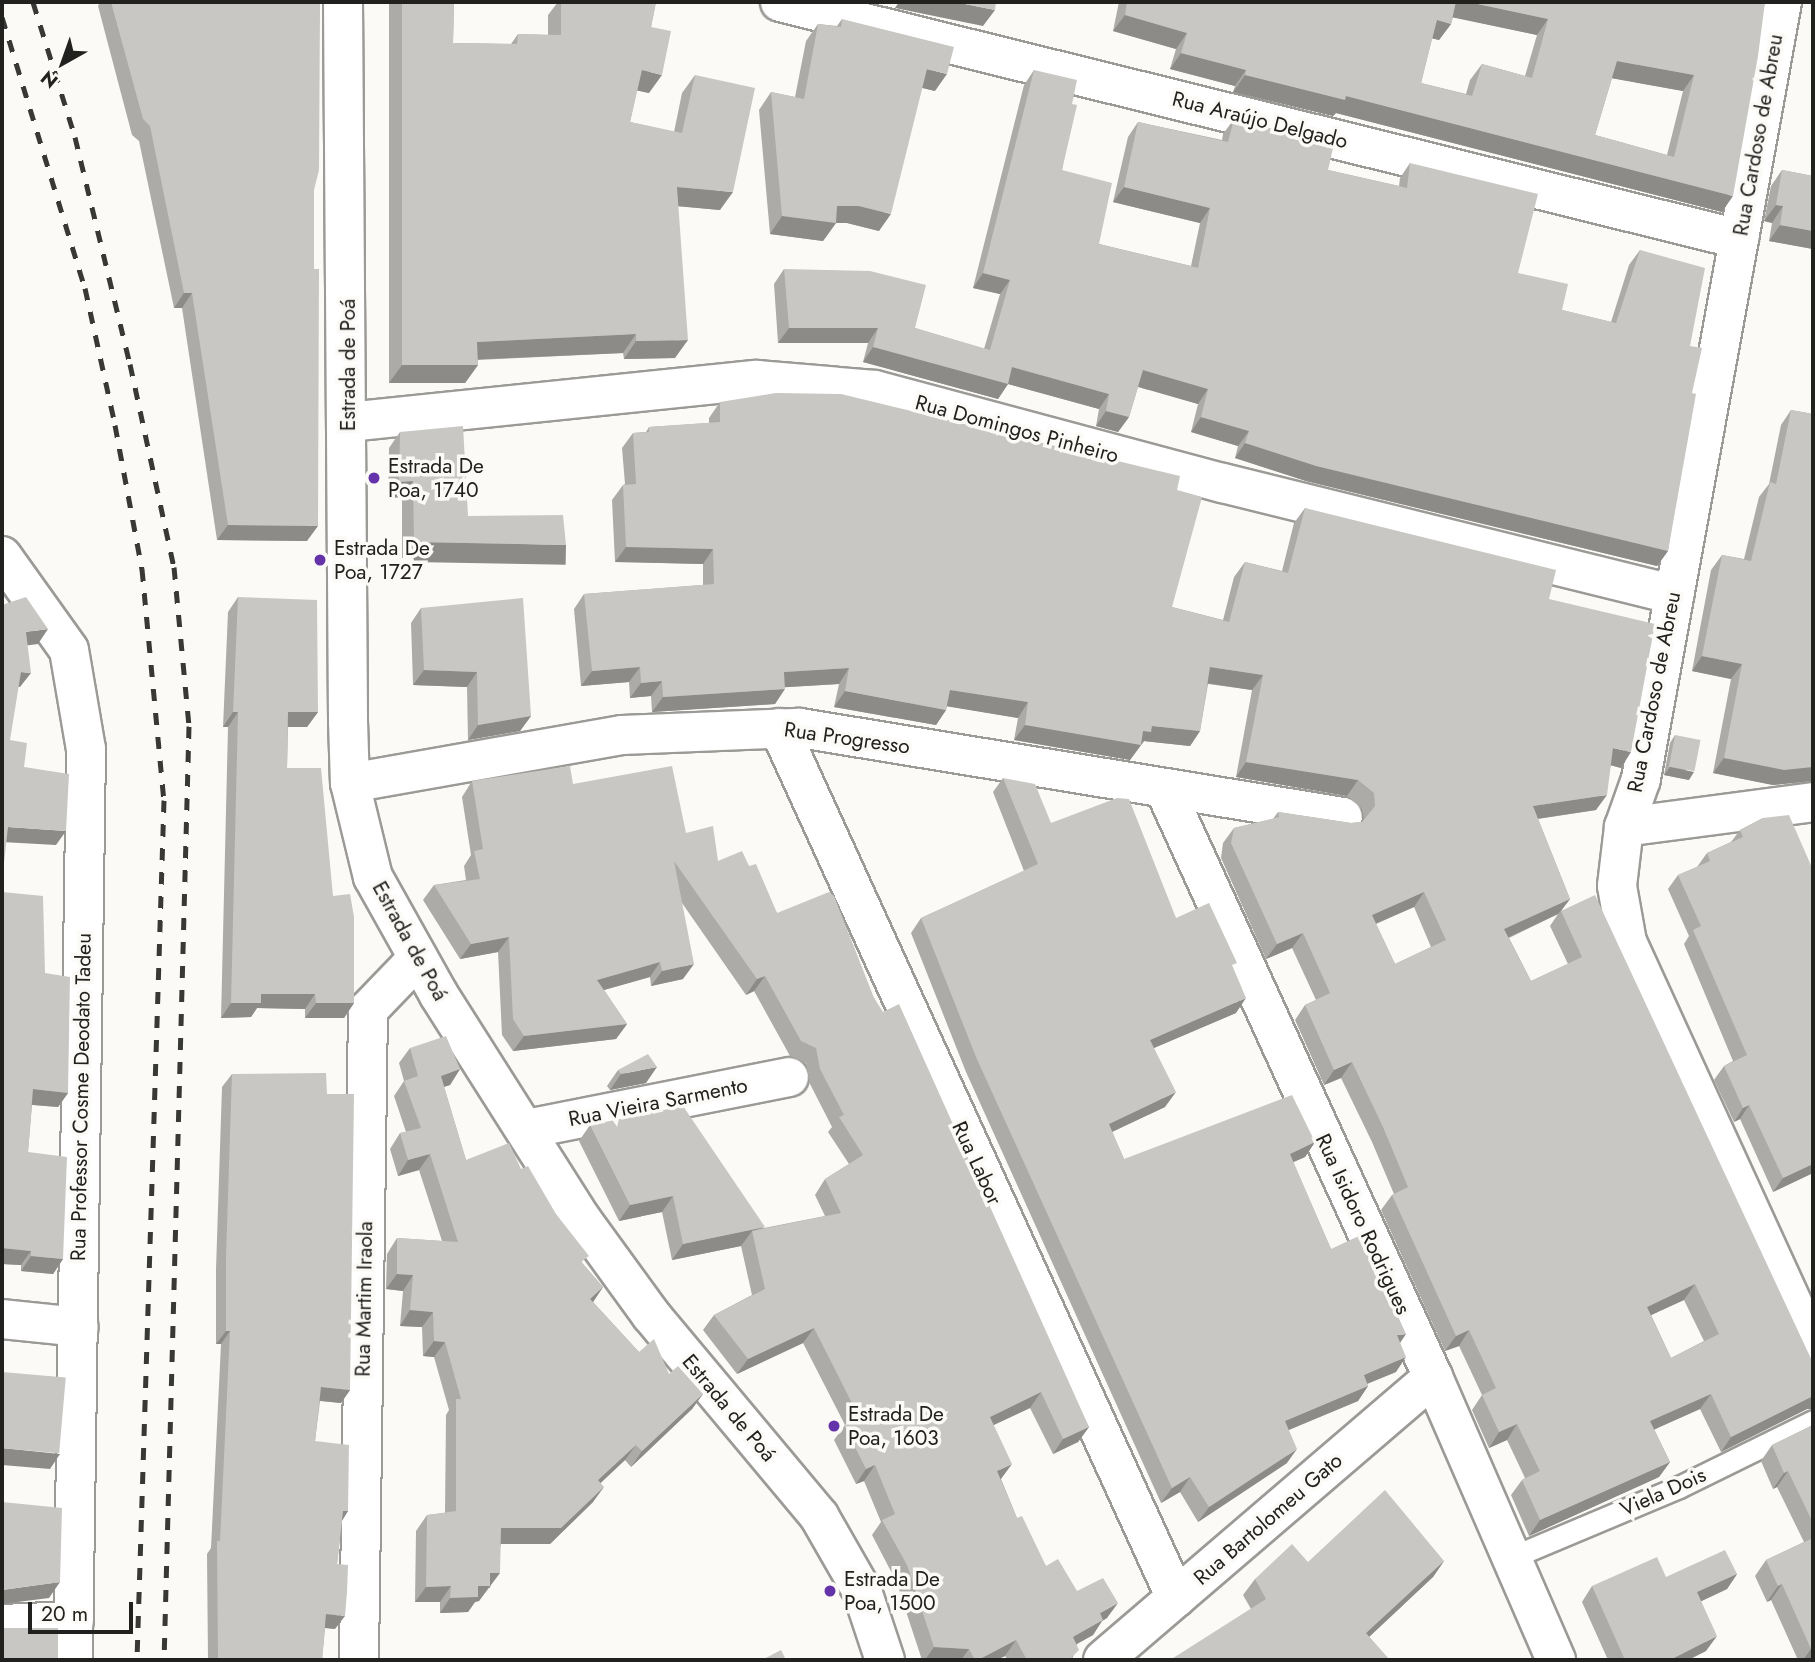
<!DOCTYPE html>
<meta charset="utf-8">
<style>
body{margin:0}
#map{position:relative;width:1815px;height:1662px;overflow:hidden;background:#fcfaf7;font-family:Jost,sans-serif}
div>[style]{position:absolute}
[style*='--x']{left:calc(var(--x)*1px);top:calc(var(--y)*1px);width:calc(var(--w)*1px);rotate:calc(var(--a)*1deg)}
.roads{filter:drop-shadow(2px 0 #9c9a97) drop-shadow(-2px 0 #9c9a97) drop-shadow(0 2px #9c9a97) drop-shadow(0 -2px #9c9a97)}
.service>*{height:21px;margin:-10.5px;padding:0 10.5px;transform-origin:10.5px;border-radius:10.5px;background:#fff}
.minor>*{height:38px;margin:-19px;padding:0 19px;transform-origin:19px;border-radius:19px;background:#fff}
.secondary>*{height:38px;margin:-19px;padding:0 19px;transform-origin:19px;border-radius:19px;background:#fff}
.rail>*{height:5px;margin-top:-2.5px;transform-origin:0;background:repeating-linear-gradient(90deg,#383836 0 12px,transparent 0 24px)}
.wall>*{inset:0;background:#acaba8}
.shaded-wall>*{inset:0;background:#8c8b88;transform-origin:0 0}
.building>*{inset:0;background:#c8c7c3;transform-origin:0 0}
.dots>*{width:19px;height:19px;translate:-50% -50%;box-sizing:border-box;border:4px solid #fcfaf7;border-radius:50%}
span{translate:-50% -50%;white-space:nowrap;text-align:center;line-height:1.15;-webkit-text-stroke:7px #fcfaf7;paint-order:stroke}
.street-label{font-size:21px;color:#212120}
.poi-label{font-size:21px;color:#212120}
.left{translate:0 -50%;text-align:left}
.frame{position:absolute;inset:0;border:4px solid #212120;pointer-events:none}
.north{position:absolute;left:28px;top:28px;width:70px;height:70px;-webkit-text-stroke:5px #fcfaf7;paint-order:stroke;rotate:220deg;font-size:19px;font-weight:700;line-height:28px;text-align:center;color:#212120}
.north::after{content:'';display:block;margin:auto;width:24px;height:32px;background:#212120;clip-path:polygon(50% 0,100% 100%,50% 72%,0 100%)}
.scale{position:absolute;left:28px;top:1602px;width:105px;height:32px;box-sizing:border-box;border:4px solid #212120;border-top:0;padding-left:9px;font-size:21px;line-height:24px;white-space:nowrap;color:#212120;-webkit-text-stroke:5px #fcfaf7;paint-order:stroke}
</style>
<div id="map">
<div class="roads">
<div class="service">
<div style="--x:1510;--y:1558;--w:183;--a:-22.8"></div>
<div style="--x:1679;--y:1487;--w:149;--a:-26.2"></div>
</div>
<div class="minor">
<div style="--x:780;--y:2;--w:988;--a:13.88"></div>
<div style="--x:1782;--y:2;--w:790;--a:100.29"></div>
<div style="--x:1641;--y:779;--w:51;--a:109.5"></div>
<div style="--x:1624;--y:827;--w:59;--a:96.8"></div>
<div style="--x:1617;--y:886;--w:57;--a:79.9"></div>
<div style="--x:1627;--y:942;--w:447;--a:65.4"></div>
<div style="--x:348;--y:422;--w:411;--a:-5.9"></div>
<div style="--x:757;--y:380;--w:118;--a:4.8"></div>
<div style="--x:875;--y:390;--w:360;--a:15"></div>
<div style="--x:1223;--y:483;--w:465;--a:13.9"></div>
<div style="--x:779;--y:728;--w:956;--a:65.47"></div>
<div style="--x:350;--y:783;--w:276;--a:-10"></div>
<div style="--x:622;--y:735;--w:178;--a:-2.3"></div>
<div style="--x:800;--y:728;--w:550;--a:9.31"></div>
<div style="--x:1165;--y:790;--w:645;--a:65.46"></div>
<div style="--x:1433;--y:1377;--w:309;--a:66.5"></div>
<div style="--x:1624;--y:827;--w:191;--a:-7.5"></div>
<div style="--x:527;--y:1129;--w:267;--a:-11.2"></div>
<div style="--x:2;--y:1319;--w:77;--a:5.9"></div>
<div style="--x:2;--y:1624;--w:72;--a:-2.4"></div>
<div style="--x:359;--y:1660;--w:650;--a:-89.21"></div>
<div style="--x:368;--y:1010;--w:72;--a:-46.1"></div>
<div style="--x:1103;--y:1660;--w:435;--a:-40.6"></div>
</div>
<div class="secondary">
<div style="--x:343;--y:2;--w:719;--a:89.6"></div>
<div style="--x:348;--y:721;--w:62;--a:88.2"></div>
<div style="--x:350;--y:783;--w:97;--a:76.3"></div>
<div style="--x:373;--y:877;--w:135;--a:60.8"></div>
<div style="--x:439;--y:995;--w:267;--a:57.6"></div>
<div style="--x:582;--y:1220;--w:117;--a:54"></div>
<div style="--x:651;--y:1315;--w:262;--a:50.1"></div>
<div style="--x:819;--y:1516;--w:86;--a:60.2"></div>
<div style="--x:862;--y:1591;--w:73;--a:71.6"></div>
<div style="--x:2;--y:556;--w:115;--a:54.5"></div>
<div style="--x:69;--y:650;--w:100;--a:80.3"></div>
<div style="--x:86;--y:749;--w:911;--a:90.82"></div>
</div>
</div>
<div class="rail">
<div style="--x:33;--y:2;--w:141;--a:72.7"></div>
<div style="--x:75;--y:137;--w:234;--a:76.4"></div>
<div style="--x:130;--y:364;--w:208;--a:77.8"></div>
<div style="--x:174;--y:567;--w:160;--a:84.6"></div>
<div style="--x:189;--y:726;--w:934;--a:91.53"></div>
<div style="--x:2;--y:17;--w:283;--a:73"></div>
<div style="--x:85;--y:288;--w:140;--a:77.6"></div>
<div style="--x:115;--y:425;--w:147;--a:79.4"></div>
<div style="--x:142;--y:569;--w:232;--a:84.6"></div>
<div style="--x:164;--y:800;--w:860;--a:91.8"></div>
</div>
<div class="wall">
<div style="clip-path:polygon(100px 2px,320px 2px,314px 190px,307px 541px,217px 540px,182px 308px,174px 308px,139px 141px,132px 135px,98px 6px)"></div>
<div style="clip-path:polygon(389px 2px,454px 2px,453px 43px,511px 44px,518px 34px,548px 35px,548px 15px,558px 2px,656px 2px,651px 27px,649px 93px,637px 90px,630px 122px,674px 132px,682px 93px,695px 75px,720px 210px,678px 206px,675px 358px,624px 359px,623px 353px,478px 360px,478px 365px,465px 383px,389px 383px)"></div>
<div style="clip-path:polygon(evenodd,1119px 2px,1765px 2px,1722px 212px,1336px 113px,1333px 116px,1233px 92px,1235px 86px,1170px 69px,1176px 49px,1113px 31px,1119px 2px,1453px 17px,1537px 35px,1525px 76px,1482px 64px,1470px 80px,1466px 94px,1421px 83px,1432px 38px,1439px 40px,1451px 24px,1453px 17px,1119px 2px,1612px 78px,1683px 91px,1667px 155px,1595px 135px,1612px 78px)"></div>
<div style="clip-path:polygon(842px 19px,935px 91px,922px 88px,879px 231px,847px 223px,836px 223px,823px 241px,770px 234px,759px 110px,771px 92px,795px 97px,806px 41px,818px 24px,837px 26px)"></div>
<div style="clip-path:polygon(1034px 70px,1072px 104px,1062px 170px,1099px 244px,1191px 266px,1200px 223px,1113px 202px,1128px 137px,1138px 122px,1222px 140px,1223px 134px,1234px 119px,1328px 170px,1399px 186px,1400px 178px,1410px 163px,1518px 273px,1562px 310px,1611px 322px,1629px 265px,1640px 250px,1690px 346px,1692px 393px,1668px 551px,1657px 566px,1306px 481px,1235px 458px,1238px 446px,1191px 432px,1198px 404px,1138px 387px,1129px 417px,1118px 432px,1096px 426px,1099px 409px,1008px 384px,998px 399px,863px 362px,868px 343px,778px 343px,774px 284px,784px 269px,915px 328px,984px 349px,1000px 294px,973px 288px,1024px 85px)"></div>
<div style="clip-path:polygon(1782px 170px,1813px 176px,1813px 249px,1769px 241px,1772px 223px,1764px 221px,1771px 186px)"></div>
<div style="clip-path:polygon(1813px 279px,1813px 295px,1811px 294px)"></div>
<div style="clip-path:polygon(evenodd,720px 402px,1177px 490px,1172px 607px,1223px 620px,1234px 577px,1245px 562px,1282px 571px,1294px 523px,1305px 508px,1549px 599px,1621px 768px,1611px 765px,1596px 810px,1538px 819px,1570px 899px,1562px 910px,1813px 1363px,1813px 1409px,1807px 1409px,1721px 1452px,1700px 1409px,1654px 1429px,1670px 1462px,1659px 1477px,1529px 1536px,1511px 1495px,1522px 1480px,1525px 1478px,1507px 1440px,1489px 1448px,1472px 1410px,1482px 1395px,1459px 1346px,1445px 1351px,1381px 1210px,1392px 1195px,1394px 1194px,1372px 1142px,1341px 1078px,1324px 1085px,1295px 1020px,1305px 1005px,1316px 1000px,1292px 948px,1266px 959px,1221px 858px,1223px 843px,1234px 828px,1273px 819px,1278px 812px,1351px 823px,1362px 822px,1364px 819px,1363px 809px,1347px 796px,1236px 777px,1252px 690px,1208px 684px,1200px 731px,1190px 746px,1144px 741px,1130px 760px,1014px 740px,1018px 718px,947px 706px,946px 710px,936px 725px,834px 707px,839px 684px,785px 687px,775px 704px,652px 712px,651px 696px,630px 698px,629px 682px,581px 686px,574px 609px,584px 594px,703px 585px,703px 564px,615px 562px,612px 500px,623px 485px,625px 484px,622px 448px,633px 433px,646px 432px,649px 427px,709px 423px,709px 418px,720px 402px,1414px 907px,1431px 947px,1395px 964px,1376px 924px,1414px 907px,720px 402px,1558px 914px,1550px 926px,1568px 964px,1531px 981px,1509px 938px,1558px 914px,720px 402px,1684px 1300px,1704px 1341px,1671px 1358px,1651px 1315px,1684px 1300px)"></div>
<div style="clip-path:polygon(1791px 410px,1813px 414px,1813px 781px,1773px 785px,1713px 773px,1731px 679px,1692px 671px,1711px 570px,1722px 555px,1744px 559px,1759px 497px,1769px 484px,1781px 425px)"></div>
<div style="clip-path:polygon(400px 432px,468px 516px,555px 561px,402px 558px,402px 497px,388px 498px,389px 448px)"></div>
<div style="clip-path:polygon(238px 597px,318px 712px,307px 727px,288px 727px,287px 768px,333px 896px,354px 1003px,344px 1018px,305px 1018px,305px 1009px,257px 1008px,251px 1017px,221px 1018px,228px 727px,223px 727px,228px 612px)"></div>
<div style="clip-path:polygon(421px 608px,531px 716px,520px 731px,468px 740px,467px 687px,413px 685px,411px 623px)"></div>
<div style="clip-path:polygon(1675px 735px,1689px 780px,1664px 775px,1670px 743px)"></div>
<div style="clip-path:polygon(1003px 778px,1051px 823px,1176px 918px,1233px 968px,1236px 1013px,1154px 1048px,1165px 1107px,1112px 1132px,1124px 1159px,1315px 1142px,1305px 1157px,1293px 1162px,1331px 1249px,1400px 1343px,1396px 1372px,1367px 1384px,1368px 1386px,1358px 1401px,1289px 1430px,1287px 1463px,1198px 1522px,1180px 1492px,1161px 1503px,966px 1072px,911px 933px,921px 918px,1024px 871px,993px 792px)"></div>
<div style="clip-path:polygon(472px 781px,573px 784px,686px 833px,718px 861px,749px 866px,777px 913px,874px 998px,1089px 1427px,1078px 1442px,1053px 1454px,1030px 1408px,993px 1425px,1001px 1479px,1017px 1518px,1046px 1566px,1107px 1618px,1102px 1621px,1093px 1635px,1077px 1644px,1072px 1660px,1008px 1660px,1005px 1656px,996px 1660px,922px 1660px,896px 1581px,872px 1535px,881px 1522px,864px 1481px,856px 1484px,834px 1440px,845px 1425px,803px 1343px,737px 1374px,703px 1330px,714px 1315px,752px 1295px,741px 1246px,672px 1260px,662px 1212px,619px 1221px,579px 1141px,590px 1125px,764px 1228px,825px 1216px,815px 1195px,825px 1179px,849px 1164px,828px 1132px,832px 1127px,810px 1084px,806px 1063px,790px 1056px,754px 991px,746px 995px,682px 903px,683px 979px,651px 986px,650px 977px,604px 990px,627px 1024px,616px 1039px,513px 1051px,502px 1035px,498px 952px,460px 959px,423px 900px,434px 885px,466px 880px,464px 866px,471px 855px,462px 797px)"></div>
<div style="clip-path:polygon(1763px 818px,1813px 1173px,1773px 1192px,1740px 1119px,1734px 1122px,1714px 1080px,1724px 1066px,1733px 1061px,1684px 944px,1689px 936px,1668px 889px,1678px 875px,1697px 867px,1707px 853px,1731px 842px,1740px 830px)"></div>
<div style="clip-path:polygon(2px 892px,45px 973px,68px 1093px,58px 1107px,32px 1105px,28px 1152px,63px 1259px,53px 1274px,21px 1271px,21px 1265px,2px 1264px)"></div>
<div style="clip-path:polygon(410px 1048px,460px 1069px,450px 1085px,444px 1087px,466px 1160px,521px 1169px,583px 1264px,603px 1287px,593px 1302px,639px 1352px,669px 1374px,703px 1394px,692px 1409px,631px 1467px,625px 1460px,600px 1483px,593px 1502px,550px 1544px,501px 1544px,490px 1588px,488px 1588px,479px 1601px,475px 1602px,468px 1612px,440px 1613px,440px 1602px,415px 1602px,416px 1531px,427px 1515px,445px 1513px,446px 1415px,449px 1410px,434px 1357px,423px 1356px,422px 1327px,400px 1326px,403px 1291px,386px 1289px,387px 1254px,397px 1238px,442px 1241px,419px 1170px,398px 1176px,390px 1149px,400px 1133px,406px 1132px,394px 1096px,404px 1081px,399px 1063px)"></div>
<div style="clip-path:polygon(618px 1070px,646px 1083px,610px 1090px,607px 1086px)"></div>
<div style="clip-path:polygon(232px 1074px,327px 1094px,350px 1390px,341px 1403px,320px 1401px,315px 1441px,348px 1511px,342px 1521px,337px 1564px,335px 1629px,325px 1628px,322px 1660px,208px 1660px,207px 1554px,211px 1548px,221px 1344px,216px 1344px,216px 1269px,222px 1087px)"></div>
<div style="clip-path:polygon(1813px 1425px,1813px 1658px,1809px 1660px,1798px 1660px,1771px 1600px,1767px 1602px,1755px 1576px,1766px 1560px,1804px 1542px,1777px 1487px,1773px 1489px,1761px 1461px,1772px 1445px)"></div>
<div style="clip-path:polygon(1444px 1561px,1433px 1577px,1369px 1637px,1251px 1609px,1243px 1595px,1255px 1579px,1308px 1562px)"></div>
<div style="clip-path:polygon(1737px 1574px,1727px 1589px,1701px 1601px,1706px 1651px,1688px 1660px,1608px 1660px,1582px 1602px,1592px 1586px,1666px 1577px)"></div>
</div>
<div class="shaded-wall">
<div style="clip-path:polygon(899px 2px,955px 2px,995px 10px,983px 26px,895px 8px)"></div>
<div style="clip-path:polygon(1455px 2px,1468px 2px,1548px 19px,1537px 35px,1446px 16px)"></div>
<div style="clip-path:polygon(1125px 15px,1187px 33px,1176px 49px,1113px 31px)"></div>
<div style="clip-path:polygon(1437px 20px,1451px 24px,1439px 40px,1426px 37px)"></div>
<div style="clip-path:polygon(1181px 53px,1246px 70px,1235px 86px,1170px 69px)"></div>
<div style="clip-path:polygon(1617px 61px,1694px 75px,1683px 91px,1605px 77px)"></div>
<div style="clip-path:polygon(927px 69px,947px 74px,935px 91px,915px 86px)"></div>
<div style="clip-path:polygon(642px 70px,662px 75px,649px 93px,629px 89px)"></div>
<div style="clip-path:polygon(1245px 75px,1346px 96px,1733px 196px,1722px 212px,1336px 113px,1333px 116px,1233px 92px)"></div>
<div style="clip-path:polygon(677px 187px,733px 192px,720px 210px,664px 205px)"></div>
<div style="clip-path:polygon(1124px 187px,1210px 208px,1200px 223px,1113px 202px)"></div>
<div style="clip-path:polygon(1776px 205px,1783px 206px,1772px 223px,1764px 221px)"></div>
<div style="clip-path:polygon(837px 206px,859px 206px,891px 214px,879px 231px,847px 223px,836px 223px,823px 241px,770px 234px,782px 216px)"></div>
<div style="clip-path:polygon(1780px 225px,1813px 231px,1813px 249px,1769px 241px)"></div>
<div style="clip-path:polygon(983px 273px,1010px 280px,1000px 294px,973px 288px)"></div>
<div style="clip-path:polygon(184px 293px,192px 293px,182px 308px,174px 308px)"></div>
<div style="clip-path:polygon(789px 328px,878px 328px,868px 343px,778px 343px)"></div>
<div style="clip-path:polygon(636px 334px,623px 353px,464px 360px,477px 342px)"></div>
<div style="clip-path:polygon(688px 340px,675px 358px,624px 359px,636px 341px)"></div>
<div style="clip-path:polygon(873px 347px,1012px 367px,1109px 394px,1099px 409px,1008px 384px,998px 399px,863px 362px)"></div>
<div style="clip-path:polygon(402px 365px,478px 365px,465px 383px,389px 383px)"></div>
<div style="clip-path:polygon(1143px 370px,1208px 389px,1198px 404px,1132px 385px)"></div>
<div style="clip-path:polygon(1106px 411px,1129px 417px,1118px 432px,1096px 426px)"></div>
<div style="clip-path:polygon(1201px 417px,1249px 431px,1238px 446px,1191px 432px)"></div>
<div style="clip-path:polygon(1245px 443px,1668px 551px,1657px 566px,1306px 481px,1235px 458px)"></div>
<div style="clip-path:polygon(413px 481px,402px 497px,388px 498px,399px 482px)"></div>
<div style="clip-path:polygon(228px 525px,318px 526px,307px 541px,217px 540px)"></div>
<div style="left:414px;top:542px;width:152px;height:20px;rotate:1deg"></div>
<div style="clip-path:polygon(626px 547px,713px 549px,703px 564px,615px 562px)"></div>
<div style="clip-path:polygon(48px 629px,38px 644px,15px 647px,26px 632px)"></div>
<div style="clip-path:polygon(1702px 656px,1742px 664px,1731px 679px,1692px 671px)"></div>
<div style="clip-path:polygon(640px 667px,629px 682px,581px 686px,592px 671px)"></div>
<div style="clip-path:polygon(1210px 667px,1263px 675px,1252px 690px,1199px 682px)"></div>
<div style="clip-path:polygon(849px 668px,839px 684px,773px 688px,784px 672px)"></div>
<div style="clip-path:polygon(424px 670px,477px 672px,467px 687px,413px 685px)"></div>
<div style="clip-path:polygon(21px 672px,31px 673px,20px 687px,11px 686px)"></div>
<div style="clip-path:polygon(662px 681px,651px 696px,630px 698px,641px 683px)"></div>
<div style="clip-path:polygon(785px 689px,775px 704px,652px 712px,663px 697px)"></div>
<div style="clip-path:polygon(950px 690px,1028px 702px,1018px 718px,939px 705px)"></div>
<div style="clip-path:polygon(845px 691px,946px 710px,936px 725px,834px 707px)"></div>
<div style="clip-path:polygon(233px 712px,238px 712px,228px 727px,223px 727px)"></div>
<div style="clip-path:polygon(288px 712px,318px 712px,307px 727px,278px 727px)"></div>
<div style="clip-path:polygon(531px 716px,520px 731px,468px 740px,478px 725px)"></div>
<div style="clip-path:polygon(1025px 725px,1143px 731px,1152px 726px,1200px 731px,1190px 746px,1144px 741px,1130px 760px,1014px 740px)"></div>
<div style="clip-path:polygon(1613px 748px,1631px 752px,1621px 768px,1602px 763px)"></div>
<div style="clip-path:polygon(1724px 758px,1813px 767px,1813px 781px,1773px 785px,1713px 773px)"></div>
<div style="clip-path:polygon(1246px 762px,1358px 780px,1347px 796px,1236px 777px)"></div>
<div style="clip-path:polygon(1670px 767px,1694px 772px,1689px 780px,1664px 775px)"></div>
<div style="clip-path:polygon(1607px 795px,1596px 810px,1522px 821px,1533px 806px)"></div>
<div style="clip-path:polygon(8px 827px,66px 831px,56px 845px,2px 842px)"></div>
<div style="clip-path:polygon(1424px 892px,1414px 907px,1361px 930px,1372px 915px)"></div>
<div style="clip-path:polygon(1570px 899px,1558px 914px,1494px 944px,1504px 929px)"></div>
<div style="clip-path:polygon(1303px 933px,1292px 948px,1266px 959px,1277px 944px)"></div>
<div style="clip-path:polygon(509px 937px,498px 952px,460px 959px,471px 944px)"></div>
<div style="clip-path:polygon(660px 962px,650px 977px,586px 995px,597px 980px)"></div>
<div style="clip-path:polygon(694px 964px,683px 979px,651px 986px,662px 971px)"></div>
<div style="clip-path:polygon(765px 976px,754px 991px,746px 995px,757px 979px)"></div>
<div style="clip-path:polygon(261px 994px,315px 994px,305px 1009px,257px 1008px,251px 1017px,221px 1018px,231px 1003px)"></div>
<div style="clip-path:polygon(1246px 998px,1236px 1013px,1140px 1054px,1150px 1040px)"></div>
<div style="clip-path:polygon(316px 1003px,354px 1003px,344px 1018px,305px 1018px)"></div>
<div style="clip-path:polygon(627px 1024px,616px 1039px,513px 1051px,524px 1036px)"></div>
<div style="clip-path:polygon(1352px 1062px,1341px 1078px,1324px 1085px,1334px 1070px)"></div>
<div style="clip-path:polygon(657px 1067px,646px 1083px,610px 1090px,621px 1074px)"></div>
<div style="clip-path:polygon(460px 1069px,450px 1085px,430px 1091px,441px 1076px)"></div>
<div style="clip-path:polygon(33px 1089px,68px 1093px,58px 1107px,23px 1104px)"></div>
<div style="clip-path:polygon(1176px 1092px,1165px 1107px,1099px 1138px,1109px 1124px)"></div>
<div style="clip-path:polygon(1749px 1105px,1740px 1119px,1734px 1122px,1743px 1108px)"></div>
<div style="clip-path:polygon(1315px 1142px,1305px 1157px,1280px 1168px,1290px 1154px)"></div>
<div style="clip-path:polygon(430px 1154px,419px 1170px,398px 1176px,408px 1160px)"></div>
<div style="clip-path:polygon(1813px 1164px,1813px 1173px,1773px 1192px,1783px 1178px)"></div>
<div style="clip-path:polygon(673px 1196px,662px 1212px,619px 1221px,630px 1205px)"></div>
<div style="clip-path:polygon(765px 1227px,752px 1231px,741px 1246px,672px 1260px,683px 1244px)"></div>
<div style="clip-path:polygon(2px 1248px,31px 1251px,21px 1265px,2px 1264px)"></div>
<div style="clip-path:polygon(31px 1256px,63px 1259px,53px 1274px,21px 1271px)"></div>
<div style="clip-path:polygon(397px 1274px,413px 1275px,403px 1291px,386px 1289px)"></div>
<div style="clip-path:polygon(1695px 1284px,1684px 1300px,1636px 1322px,1647px 1307px)"></div>
<div style="clip-path:polygon(603px 1287px,593px 1302px,590px 1299px)"></div>
<div style="clip-path:polygon(410px 1310px,433px 1312px,422px 1327px,400px 1326px)"></div>
<div style="clip-path:polygon(814px 1328px,803px 1343px,737px 1374px,748px 1359px)"></div>
<div style="clip-path:polygon(1469px 1330px,1459px 1346px,1445px 1351px,1456px 1336px)"></div>
<div style="clip-path:polygon(226px 1331px,230px 1331px,221px 1344px,216px 1344px)"></div>
<div style="clip-path:polygon(1406px 1334px,1396px 1349px,1397px 1335px)"></div>
<div style="clip-path:polygon(434px 1341px,445px 1342px,434px 1357px,423px 1356px)"></div>
<div style="clip-path:polygon(1406px 1357px,1396px 1372px,1354px 1389px,1364px 1375px)"></div>
<div style="clip-path:polygon(1368px 1386px,1358px 1401px,1274px 1436px,1285px 1421px)"></div>
<div style="clip-path:polygon(321px 1387px,350px 1390px,341px 1403px,312px 1400px)"></div>
<div style="clip-path:polygon(1041px 1392px,1030px 1408px,979px 1432px,990px 1417px)"></div>
<div style="clip-path:polygon(703px 1394px,692px 1409px,631px 1467px,642px 1451px)"></div>
<div style="clip-path:polygon(1711px 1394px,1700px 1409px,1640px 1436px,1650px 1421px)"></div>
<div style="clip-path:polygon(1813px 1396px,1813px 1409px,1807px 1409px,1721px 1452px,1731px 1437px)"></div>
<div style="clip-path:polygon(1517px 1424px,1507px 1440px,1489px 1448px,1499px 1432px)"></div>
<div style="clip-path:polygon(1089px 1427px,1078px 1442px,1053px 1454px,1063px 1439px)"></div>
<div style="clip-path:polygon(636px 1445px,625px 1460px,587px 1496px,598px 1480px)"></div>
<div style="clip-path:polygon(2px 1448px,60px 1454px,50px 1469px,2px 1465px)"></div>
<div style="clip-path:polygon(1297px 1449px,1287px 1463px,1198px 1522px,1209px 1507px)"></div>
<div style="clip-path:polygon(1670px 1462px,1659px 1477px,1529px 1536px,1540px 1520px)"></div>
<div style="clip-path:polygon(1012px 1464px,1001px 1479px,987px 1486px,997px 1471px)"></div>
<div style="clip-path:polygon(875px 1465px,864px 1481px,856px 1484px,866px 1469px)"></div>
<div style="clip-path:polygon(1788px 1471px,1777px 1487px,1773px 1489px,1784px 1473px)"></div>
<div style="clip-path:polygon(1190px 1477px,1180px 1492px,1161px 1503px,1172px 1488px)"></div>
<div style="clip-path:polygon(604px 1487px,593px 1502px,550px 1544px,491px 1544px,501px 1528px)"></div>
<div style="clip-path:polygon(343px 1511px,348px 1511px,339px 1525px)"></div>
<div style="clip-path:polygon(1444px 1561px,1433px 1577px,1355px 1650px,1366px 1633px)"></div>
<div style="clip-path:polygon(490px 1573px,500px 1573px,479px 1601px,475px 1602px,468px 1612px,440px 1613px,450px 1598px)"></div>
<div style="clip-path:polygon(1737px 1574px,1727px 1589px,1687px 1608px,1697px 1592px)"></div>
<div style="clip-path:polygon(60px 1582px,49px 1598px,2px 1604px,2px 1590px)"></div>
<div style="clip-path:polygon(1782px 1584px,1771px 1600px,1767px 1602px,1778px 1586px)"></div>
<div style="clip-path:polygon(451px 1586px,440px 1602px,415px 1602px,426px 1587px)"></div>
<div style="clip-path:polygon(1118px 1603px,1107px 1618px,1102px 1621px,1093px 1635px,1062px 1652px,1073px 1637px,1100px 1613px)"></div>
<div style="clip-path:polygon(326px 1614px,345px 1616px,335px 1629px,316px 1627px)"></div>
<div style="clip-path:polygon(1717px 1636px,1706px 1651px,1688px 1660px,1670px 1660px)"></div>
<div style="clip-path:polygon(1016px 1640px,1005px 1656px,996px 1660px,978px 1660px)"></div>
<div style="clip-path:polygon(934px 1647px,969px 1649px,961px 1660px,925px 1660px)"></div>
<div style="clip-path:polygon(1813px 1648px,1813px 1658px,1809px 1660px,1803px 1660px,1811px 1649px)"></div>
</div>
<div class="building">
<div style="clip-path:polygon(111px 2px,320px 2px,319px 170px,314px 190px,314px 269px,319px 269px,318px 526px,228px 525px,192px 293px,184px 293px,150px 126px,143px 119px)"></div>
<div style="clip-path:polygon(402px 2px,454px 2px,453px 43px,517px 44px,518px 34px,561px 35px,561px 2px,656px 2px,651px 27px,671px 31px,662px 75px,642px 70px,630px 122px,682px 133px,695px 75px,755px 88px,733px 192px,677px 187px,688px 340px,636px 341px,636px 334px,477px 342px,478px 365px,402px 365px)"></div>
<div style="clip-path:polygon(955px 2px,996px 2px,995px 10px)"></div>
<div style="clip-path:polygon(evenodd,1127px 2px,1456px 2px,1451px 24px,1437px 20px,1421px 83px,1472px 96px,1482px 64px,1532px 78px,1548px 19px,1468px 2px,1765px 2px,1758px 56px,1733px 196px,1346px 96px,1345px 100px,1245px 75px,1246px 70px,1181px 53px,1187px 33px,1125px 15px,1127px 2px,1617px 61px,1694px 75px,1674px 157px,1595px 135px,1617px 61px)"></div>
<div style="clip-path:polygon(842px 19px,954px 47px,947px 74px,927px 69px,891px 214px,859px 206px,837px 206px,836px 223px,782px 216px,771px 92px,804px 99px,818px 24px,841px 27px)"></div>
<div style="clip-path:polygon(1034px 70px,1077px 80px,1072px 104px,1077px 105px,1062px 170px,1112px 183px,1099px 244px,1198px 268px,1210px 208px,1124px 187px,1138px 122px,1228px 142px,1234px 119px,1334px 144px,1328px 170px,1407px 188px,1410px 163px,1538px 194px,1518px 273px,1568px 284px,1562px 310px,1616px 323px,1640px 250px,1705px 268px,1690px 346px,1702px 348px,1692px 393px,1696px 394px,1668px 551px,1316px 466px,1245px 443px,1249px 431px,1201px 417px,1208px 389px,1143px 370px,1129px 417px,1106px 411px,1109px 394px,1012px 367px,1008px 384px,873px 347px,878px 328px,789px 328px,784px 269px,870px 271px,926px 285px,915px 328px,990px 350px,1010px 280px,983px 273px)"></div>
<div style="clip-path:polygon(1782px 170px,1813px 176px,1813px 231px,1780px 225px,1783px 206px,1776px 205px)"></div>
<div style="clip-path:polygon(evenodd,776px 393px,841px 394px,1180px 476px,1177px 490px,1202px 497px,1172px 607px,1229px 622px,1245px 562px,1288px 573px,1305px 508px,1556px 570px,1549px 599px,1655px 624px,1631px 752px,1613px 748px,1607px 795px,1533px 806px,1570px 899px,1504px 929px,1531px 981px,1582px 957px,1561px 911px,1595px 895px,1813px 1363px,1813px 1396px,1731px 1437px,1711px 1394px,1650px 1421px,1670px 1462px,1540px 1520px,1522px 1480px,1540px 1471px,1517px 1424px,1499px 1432px,1482px 1395px,1496px 1388px,1469px 1330px,1456px 1336px,1392px 1195px,1408px 1187px,1383px 1127px,1352px 1062px,1334px 1070px,1305px 1005px,1330px 993px,1303px 933px,1277px 944px,1231px 843px,1234px 828px,1279px 817px,1278px 812px,1351px 823px,1362px 822px,1375px 806px,1374px 793px,1358px 780px,1246px 762px,1263px 675px,1210px 667px,1200px 731px,1152px 726px,1151px 732px,1143px 731px,1141px 745px,1025px 725px,1028px 702px,950px 690px,946px 710px,845px 691px,849px 668px,784px 672px,785px 689px,663px 697px,662px 681px,641px 683px,640px 667px,592px 671px,584px 594px,714px 584px,713px 549px,626px 547px,623px 485px,636px 484px,633px 433px,649px 432px,649px 427px,720px 422px,720px 402px,776px 393px,1424px 892px,1446px 940px,1395px 964px,1372px 915px,1424px 892px,776px 393px,1695px 1284px,1719px 1334px,1671px 1358px,1647px 1307px,1695px 1284px)"></div>
<div style="clip-path:polygon(1791px 410px,1813px 414px,1813px 767px,1784px 770px,1724px 758px,1742px 664px,1702px 656px,1722px 555px,1751px 561px,1770px 482px,1776px 484px)"></div>
<div style="clip-path:polygon(463px 426px,468px 516px,563px 515px,566px 545px,414px 542px,413px 481px,399px 482px,400px 432px)"></div>
<div style="clip-path:polygon(26px 597px,48px 629px,26px 632px,31px 673px,21px 672px,10px 740px,27px 743px,24px 767px,69px 774px,66px 831px,8px 827px,2px 881px,2px 605px)"></div>
<div style="clip-path:polygon(238px 597px,317px 600px,318px 712px,288px 712px,287px 768px,321px 768px,333px 896px,350px 894px,354px 917px,354px 1003px,316px 1003px,315px 994px,261px 994px,261px 1003px,231px 1003px,238px 712px,233px 712px)"></div>
<div style="clip-path:polygon(523px 598px,531px 716px,478px 725px,477px 672px,424px 670px,421px 608px)"></div>
<div style="left:1675px;top:735px;width:26px;height:32px;rotate:11deg"></div>
<div style="clip-path:polygon(570px 766px,573px 784px,672px 766px,686px 833px,713px 826px,718px 861px,742px 851px,749px 866px,756px 864px,777px 913px,829px 892px,834px 896px,874px 998px,883px 1012px,899px 1004px,1089px 1427px,1063px 1439px,1041px 1392px,990px 1417px,1012px 1464px,997px 1471px,1017px 1518px,1022px 1516px,1046px 1566px,1058px 1559px,1077px 1591px,1103px 1578px,1118px 1603px,1100px 1613px,1103px 1620px,1073px 1637px,1079px 1650px,1069px 1660px,1027px 1660px,1016px 1640px,978px 1660px,975px 1660px,969px 1649px,934px 1647px,907px 1565px,882px 1520px,895px 1514px,875px 1465px,866px 1469px,844px 1425px,859px 1417px,814px 1328px,748px 1359px,714px 1315px,765px 1289px,752px 1231px,841px 1213px,825px 1179px,863px 1155px,839px 1117px,844px 1115px,820px 1069px,816px 1048px,801px 1041px,765px 976px,757px 979px,674px 861px,694px 964px,662px 971px,660px 962px,597px 980px,627px 1024px,524px 1036px,513px 1019px,509px 937px,471px 944px,434px 885px,480px 879px,474px 851px,483px 849px,472px 781px)"></div>
<div style="clip-path:polygon(1003px 778px,1035px 784px,1051px 823px,1117px 798px,1129px 799px,1176px 918px,1209px 903px,1237px 963px,1232px 965px,1246px 998px,1150px 1040px,1176px 1092px,1109px 1124px,1124px 1159px,1292px 1095px,1315px 1142px,1290px 1154px,1331px 1249px,1361px 1235px,1406px 1334px,1397px 1335px,1406px 1357px,1364px 1375px,1368px 1386px,1285px 1421px,1297px 1449px,1209px 1507px,1190px 1477px,1172px 1488px,976px 1057px,921px 918px,1038px 864px)"></div>
<div style="clip-path:polygon(1789px 815px,1813px 870px,1813px 1164px,1783px 1178px,1749px 1105px,1743px 1108px,1724px 1066px,1747px 1055px,1693px 930px,1701px 926px,1678px 875px,1710px 861px,1707px 853px,1743px 837px,1740px 830px,1763px 818px)"></div>
<div style="clip-path:polygon(2px 892px,43px 896px,45px 973px,70px 977px,68px 1093px,33px 1089px,28px 1152px,67px 1157px,63px 1259px,31px 1256px,31px 1251px,2px 1248px)"></div>
<div style="clip-path:polygon(446px 1036px,460px 1069px,441px 1076px,466px 1160px,509px 1143px,521px 1169px,528px 1166px,556px 1214px,589px 1256px,581px 1262px,603px 1287px,590px 1299px,639px 1352px,654px 1339px,669px 1374px,678px 1366px,703px 1394px,642px 1451px,636px 1445px,598px 1480px,604px 1487px,561px 1528px,501px 1528px,500px 1573px,490px 1573px,490px 1586px,478px 1586px,478px 1597px,450px 1598px,451px 1586px,426px 1587px,427px 1515px,456px 1511px,456px 1399px,461px 1399px,445px 1342px,434px 1341px,433px 1312px,410px 1310px,413px 1275px,397px 1274px,397px 1238px,458px 1242px,430px 1154px,408px 1160px,400px 1133px,421px 1128px,404px 1081px,418px 1076px,410px 1048px)"></div>
<div style="clip-path:polygon(648px 1054px,657px 1067px,621px 1074px,618px 1070px)"></div>
<div style="clip-path:polygon(326px 1073px,327px 1094px,354px 1094px,350px 1390px,321px 1387px,315px 1441px,349px 1445px,348px 1511px,343px 1511px,337px 1564px,348px 1565px,347px 1592px,345px 1616px,326px 1614px,322px 1660px,218px 1660px,217px 1541px,220px 1541px,230px 1331px,226px 1331px,226px 1256px,232px 1074px)"></div>
<div style="clip-path:polygon(683px 1106px,765px 1227px,683px 1244px,673px 1196px,630px 1205px,590px 1125px)"></div>
<div style="left:2px;top:1372px;width:64px;height:76px;rotate:5deg"></div>
<div style="clip-path:polygon(1813px 1425px,1813px 1523px,1788px 1471px,1784px 1473px,1772px 1445px)"></div>
<div style="clip-path:polygon(1385px 1490px,1444px 1561px,1366px 1633px,1390px 1660px,1170px 1660px,1266px 1599px,1255px 1579px,1292px 1544px,1308px 1562px)"></div>
<div style="clip-path:polygon(2px 1502px,62px 1508px,60px 1582px,2px 1590px)"></div>
<div style="clip-path:polygon(1813px 1538px,1813px 1648px,1811px 1649px,1782px 1584px,1778px 1586px,1766px 1560px)"></div>
<div style="clip-path:polygon(1725px 1550px,1737px 1574px,1697px 1592px,1717px 1636px,1670px 1660px,1625px 1660px,1592px 1586px,1657px 1557px,1666px 1577px)"></div>
<div style="clip-path:polygon(2px 1625px,3px 1628px,58px 1628px,58px 1660px,2px 1660px)"></div>
<div style="clip-path:polygon(781px 1650px,786px 1660px,762px 1660px)"></div>
</div>
<div class="dots">
<div style="left:374px;top:478px;background:#6432a9"></div>
<div style="left:320px;top:560px;background:#6432a9"></div>
<div style="left:834px;top:1426px;background:#6432a9"></div>
<div style="left:830px;top:1591px;background:#6432a9"></div>
</div>
<div class="street-label">
<span style="left:1260px;top:120px;rotate:14deg">Rua Araújo Delgado</span>
<span style="left:1758px;top:135px;rotate:-80deg">Rua Cardoso de Abreu</span>
<span style="left:348px;top:365px;rotate:-90deg">Estrada de Poá</span>
<span style="left:1017px;top:429px;rotate:15deg">Rua Domingos Pinheiro</span>
<span style="left:1654px;top:692px;rotate:-79deg">Rua Cardoso de Abreu</span>
<span style="left:847px;top:738px;rotate:8deg">Rua Progresso</span>
<span style="left:410px;top:941px;rotate:61deg">Estrada de Poá</span>
<span style="left:81px;top:1097px;rotate:-89deg">Rua Professor Cosme Deodato Tadeu</span>
<span style="left:658px;top:1102px;rotate:-11deg">Rua Vieira Sarmento</span>
<span style="left:977px;top:1163px;rotate:65deg">Rua Labor</span>
<span style="left:1363px;top:1224px;rotate:65deg">Rua Isidoro Rodrigues</span>
<span style="left:364px;top:1299px;rotate:-89deg">Rua Martim Iraola</span>
<span style="left:729px;top:1408px;rotate:50deg">Estrada de Poá</span>
<span style="left:1663px;top:1492px;rotate:-24deg">Viela Dois</span>
<span style="left:1268px;top:1519px;rotate:-41deg">Rua Bartolomeu Gato</span>
</div>
<div class="poi-label">
<span class="left" style="left:388px;top:478px">Estrada De<br>Poa, 1740</span>
<span class="left" style="left:334px;top:560px">Estrada De<br>Poa, 1727</span>
<span class="left" style="left:848px;top:1426px">Estrada De<br>Poa, 1603</span>
<span class="left" style="left:844px;top:1591px">Estrada De<br>Poa, 1500</span>
</div>
<div class="frame"></div>
<div class="north">N</div>
<div class="scale">20 m</div>
</div>
